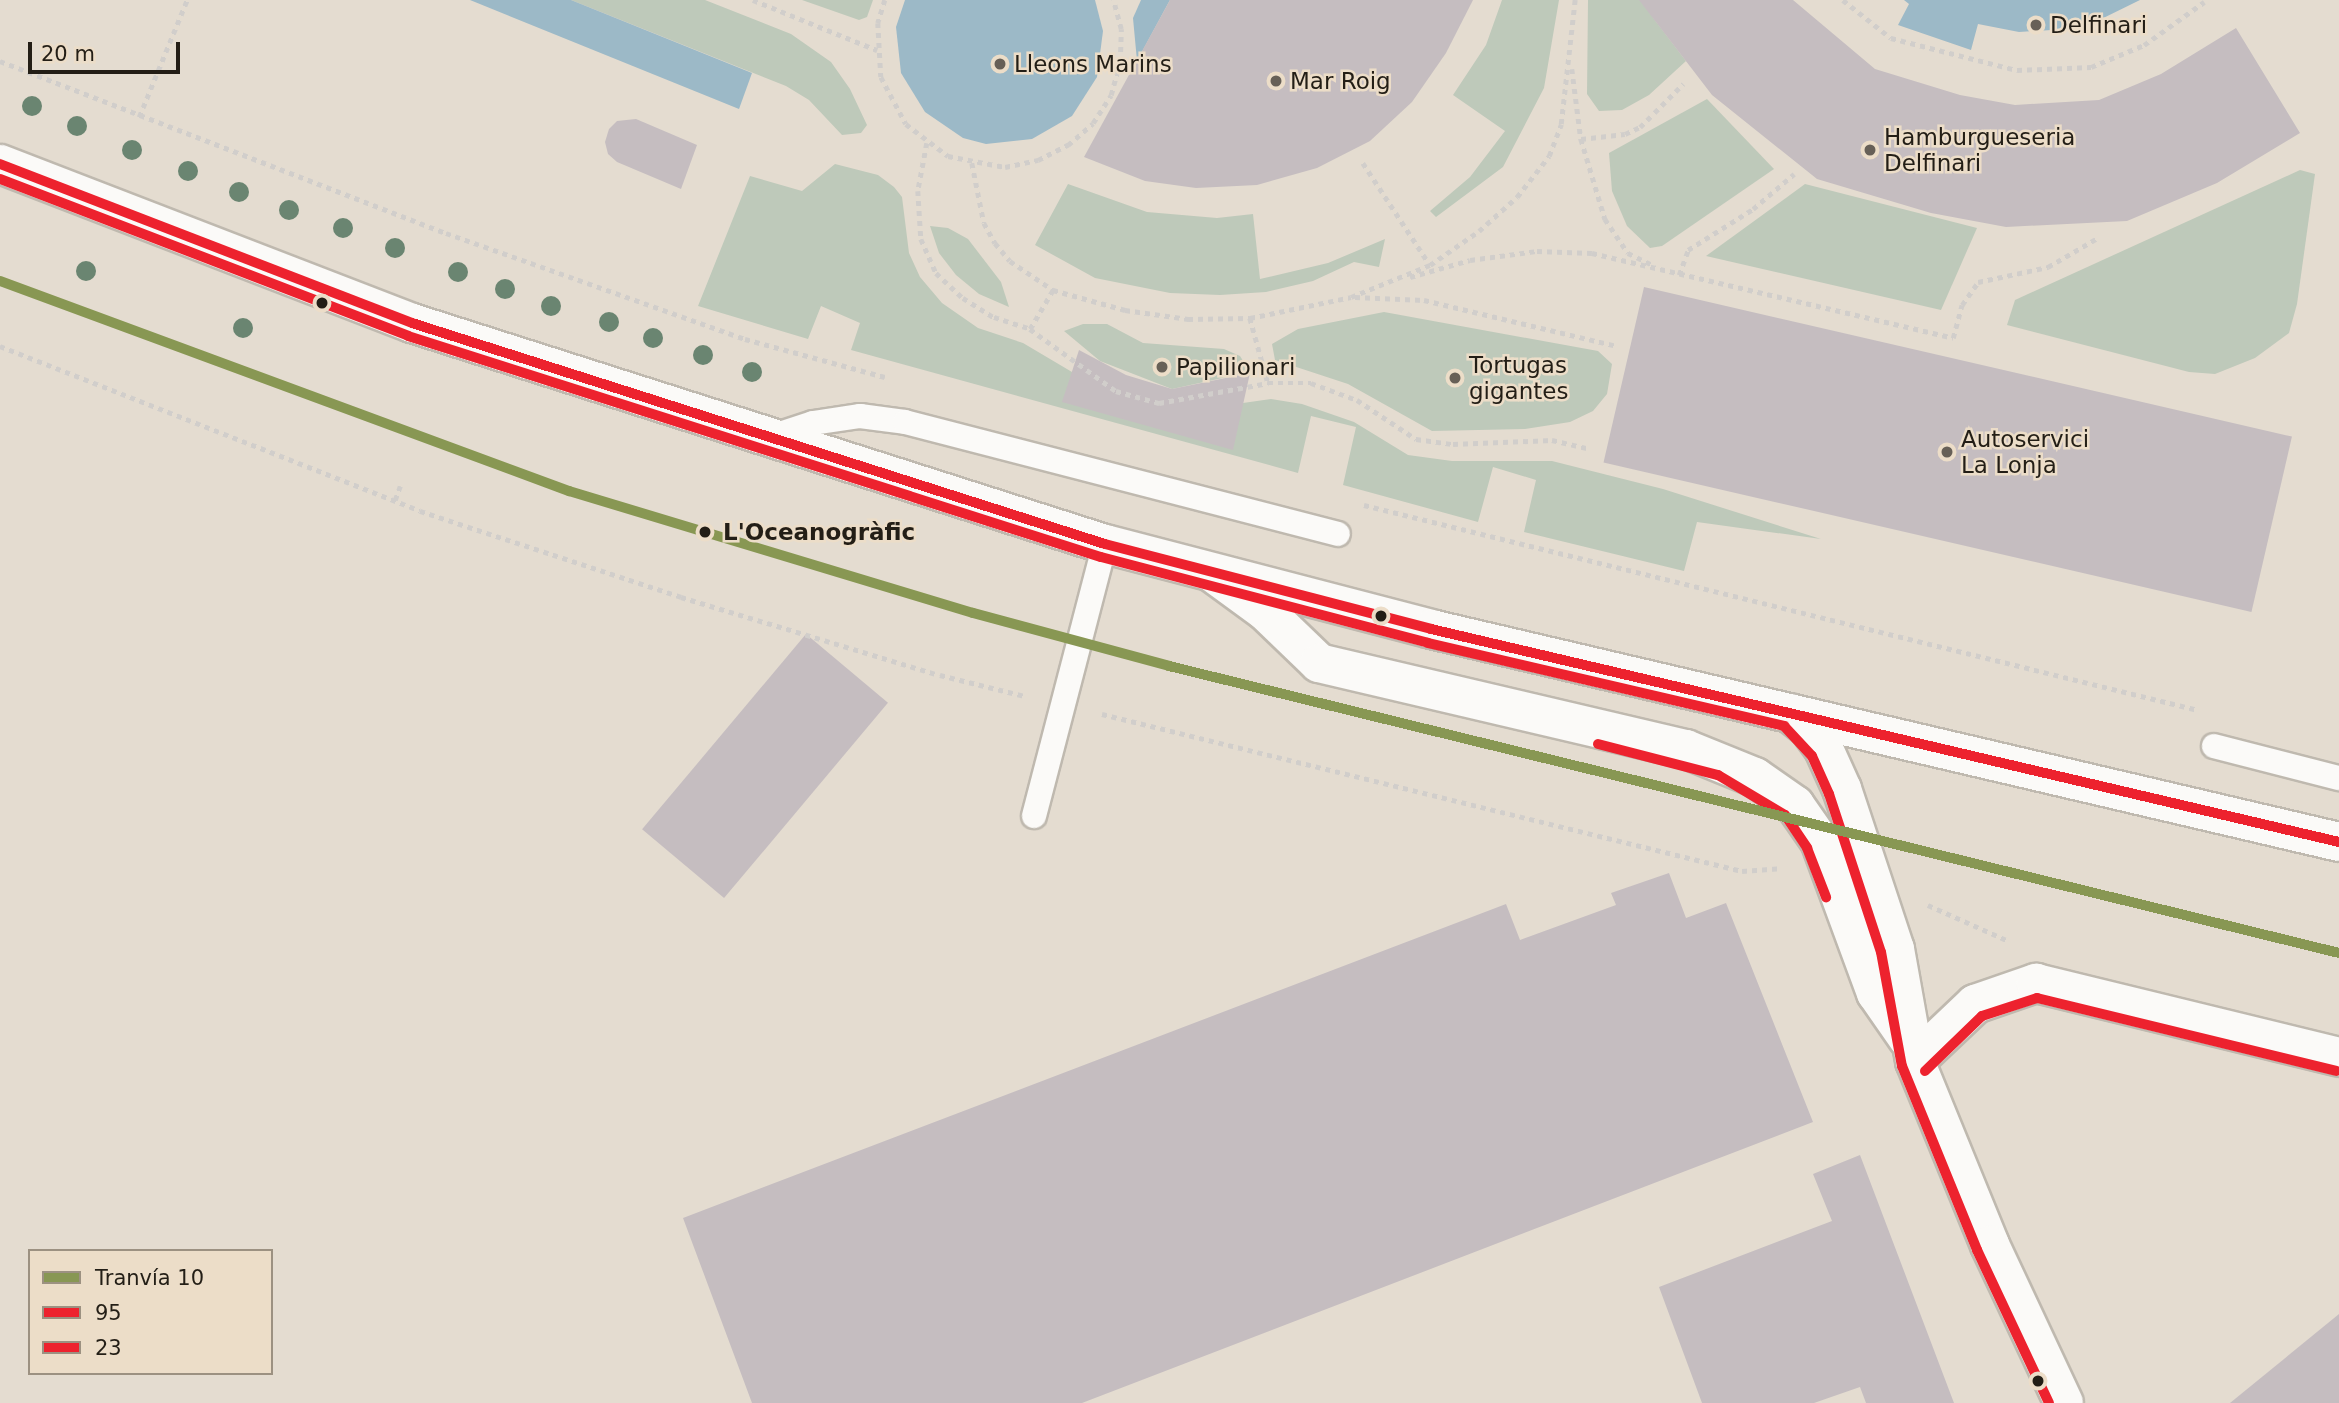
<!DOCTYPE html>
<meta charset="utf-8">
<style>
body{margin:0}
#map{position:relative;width:2339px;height:1403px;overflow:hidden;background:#e4dcd0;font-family:"DejaVu Sans",sans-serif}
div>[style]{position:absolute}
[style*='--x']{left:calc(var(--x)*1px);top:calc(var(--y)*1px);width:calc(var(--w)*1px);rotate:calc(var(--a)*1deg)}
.green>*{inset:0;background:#bec9ba}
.water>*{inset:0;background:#9cb9c7}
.building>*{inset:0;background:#c5bdc0;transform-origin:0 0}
.path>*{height:4.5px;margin-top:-2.25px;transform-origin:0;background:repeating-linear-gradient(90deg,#d1cecb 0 5px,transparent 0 10px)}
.roads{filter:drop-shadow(2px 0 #bfb9af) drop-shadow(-2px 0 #bfb9af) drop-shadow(0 2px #bfb9af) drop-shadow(0 -2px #bfb9af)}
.lane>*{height:24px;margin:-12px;padding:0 12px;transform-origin:12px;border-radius:12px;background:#fbfaf8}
.street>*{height:38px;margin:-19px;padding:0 19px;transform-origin:19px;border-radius:19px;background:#fbfaf8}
.secondary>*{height:38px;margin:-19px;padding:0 19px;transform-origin:19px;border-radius:19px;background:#fbfaf8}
.bus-1>*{height:10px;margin:-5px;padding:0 5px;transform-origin:5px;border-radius:5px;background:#ed222e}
.bus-2>*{height:10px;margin:-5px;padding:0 5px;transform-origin:5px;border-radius:5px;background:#ed222e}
.tram-1>*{height:10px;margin:-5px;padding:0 5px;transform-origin:5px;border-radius:5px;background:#889753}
.trees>*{width:20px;height:20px;margin:-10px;border-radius:50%;background:#6a8571}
.dots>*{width:19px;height:19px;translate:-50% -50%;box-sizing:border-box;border:4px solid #ecddc8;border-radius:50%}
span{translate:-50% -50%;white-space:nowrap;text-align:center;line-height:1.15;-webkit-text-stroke:5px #ecddc8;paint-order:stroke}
.poi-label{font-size:23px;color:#231e16}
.left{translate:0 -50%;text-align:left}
.stop-label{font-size:23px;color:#231e16;font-weight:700}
.legend{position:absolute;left:28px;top:1249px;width:245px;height:126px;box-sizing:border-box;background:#ecddc8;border:2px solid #9c9181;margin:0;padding:9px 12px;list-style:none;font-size:21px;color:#231e16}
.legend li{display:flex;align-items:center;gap:14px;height:35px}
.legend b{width:35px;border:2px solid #9c9181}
.scale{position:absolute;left:28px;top:42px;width:152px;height:32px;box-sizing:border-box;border:4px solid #231e16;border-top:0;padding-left:9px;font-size:21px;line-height:24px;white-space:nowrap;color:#231e16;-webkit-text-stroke:5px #ecddc8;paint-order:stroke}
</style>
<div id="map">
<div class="green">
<div style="clip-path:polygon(571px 0,705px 0,791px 34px,831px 62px,850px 89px,867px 125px,861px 133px,842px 135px,809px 100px,786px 86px)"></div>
<div style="clip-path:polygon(802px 0,873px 0,867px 17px,859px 20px)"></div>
<div style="clip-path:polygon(1502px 0,1559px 0,1544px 88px,1503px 167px,1436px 217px,1430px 211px,1470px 177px,1505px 131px,1453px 95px,1486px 45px)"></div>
<div style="clip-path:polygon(1588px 0,1645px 0,1654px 19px,1686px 61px,1649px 95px,1622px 110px,1599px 111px,1587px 94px)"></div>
<div style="clip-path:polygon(1707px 99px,1774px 169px,1662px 246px,1650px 248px,1627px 226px,1612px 191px,1609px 153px)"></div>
<div style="clip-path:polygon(835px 164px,878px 175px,894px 187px,902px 197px,909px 253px,920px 277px,942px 303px,978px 328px,1023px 343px,1072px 372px,1243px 403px,1271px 399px,1302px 404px,1354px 422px,1408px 455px,1452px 461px,1552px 461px,1663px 489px,1821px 539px,1697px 522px,1684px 571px,1524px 532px,1536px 480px,1493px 467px,1478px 522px,1343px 485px,1356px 427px,1311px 416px,1298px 473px,851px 350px,860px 323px,821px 306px,808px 339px,698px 306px,750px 176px,802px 191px)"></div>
<div style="clip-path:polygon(2300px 170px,2315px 174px,2297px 304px,2289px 333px,2255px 358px,2215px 374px,2189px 372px,2007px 325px,2015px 300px)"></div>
<div style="clip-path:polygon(1068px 184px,1147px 212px,1217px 218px,1253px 214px,1260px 279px,1328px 263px,1385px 239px,1379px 267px,1354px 262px,1313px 281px,1266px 292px,1220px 295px,1170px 293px,1095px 278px,1035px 245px)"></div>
<div style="clip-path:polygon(1805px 184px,1977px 228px,1941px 310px,1706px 256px)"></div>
<div style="clip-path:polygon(930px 226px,948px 228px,968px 239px,1001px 282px,1009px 307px,979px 294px,956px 275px,939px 253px)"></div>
<div style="clip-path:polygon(1384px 312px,1598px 351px,1612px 364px,1607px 394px,1593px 411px,1570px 422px,1525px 429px,1432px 431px,1348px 384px,1275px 360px,1272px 344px,1298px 329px)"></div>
<div style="clip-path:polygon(1083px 324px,1107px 324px,1143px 343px,1224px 349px,1240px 356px,1250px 372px,1172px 389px,1100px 361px,1064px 331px)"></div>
</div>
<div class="water">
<div style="clip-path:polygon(470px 0,571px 0,752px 73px,739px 109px)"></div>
<div style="clip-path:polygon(905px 0,1095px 0,1103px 31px,1097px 77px,1072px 116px,1032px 139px,986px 144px,963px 138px,925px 112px,901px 73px,896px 27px)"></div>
<div style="clip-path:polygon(1141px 0,1170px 0,1137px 61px,1133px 18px)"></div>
<div style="clip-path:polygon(1904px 0,2140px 0,2083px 28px,2019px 32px,1978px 24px,1971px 50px,1898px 25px,1909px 4px)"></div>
</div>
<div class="building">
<div style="clip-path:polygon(1170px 0,1473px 0,1446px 53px,1412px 102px,1370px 141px,1317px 168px,1257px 185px,1196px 188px,1145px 181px,1084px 157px)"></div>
<div style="clip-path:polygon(1639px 0,1793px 0,1875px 69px,1960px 95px,2015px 105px,2099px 100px,2161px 74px,2236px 28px,2300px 133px,2217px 183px,2127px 221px,2006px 227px,1931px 213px,1817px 179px,1712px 95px)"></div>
<div style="clip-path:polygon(636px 119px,697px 145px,681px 189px,617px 162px,608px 154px,605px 142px,609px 129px,617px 121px)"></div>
<div style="left:1644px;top:287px;width:665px;height:180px;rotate:13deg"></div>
<div style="clip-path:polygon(1079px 350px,1126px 375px,1172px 389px,1250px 373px,1233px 450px,1062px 402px)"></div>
<div style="left:806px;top:634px;width:107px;height:255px;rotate:40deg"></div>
<div style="clip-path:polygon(1669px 873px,1686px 918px,1726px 903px,1813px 1122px,1082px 1403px,752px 1403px,683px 1218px,1506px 904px,1520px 940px,1616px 905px,1611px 893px)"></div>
<div style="clip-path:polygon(1860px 1155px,1954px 1403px,1866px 1403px,1860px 1387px,1814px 1403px,1702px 1403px,1659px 1287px,1832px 1221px,1813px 1174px)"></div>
<div style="clip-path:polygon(2339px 1314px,2339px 1403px,2230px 1403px)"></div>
</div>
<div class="path">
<div style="--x:753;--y:0;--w:134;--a:22"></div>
<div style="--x:885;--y:0;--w:24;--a:107"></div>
<div style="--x:878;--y:23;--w:54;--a:86.8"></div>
<div style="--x:881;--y:77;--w:53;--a:62"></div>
<div style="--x:906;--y:124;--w:53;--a:37.3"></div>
<div style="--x:948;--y:156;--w:58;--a:10.9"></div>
<div style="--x:1005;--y:167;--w:34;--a:-12"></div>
<div style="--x:1038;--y:160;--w:34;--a:-27"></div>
<div style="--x:1068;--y:145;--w:33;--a:-41"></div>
<div style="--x:1093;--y:123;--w:33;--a:-57"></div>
<div style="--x:1111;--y:95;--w:34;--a:-75"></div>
<div style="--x:1120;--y:62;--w:33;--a:-88"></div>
<div style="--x:1121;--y:29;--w:30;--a:-105"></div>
<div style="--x:1843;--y:0;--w:61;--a:38.4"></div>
<div style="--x:1891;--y:38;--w:130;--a:14.3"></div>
<div style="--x:2017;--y:70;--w:74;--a:-2.3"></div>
<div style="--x:2091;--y:67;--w:57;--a:-22.5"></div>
<div style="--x:2144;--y:45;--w:74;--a:-35.6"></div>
<div style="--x:0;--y:61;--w:478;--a:21.1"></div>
<div style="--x:446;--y:233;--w:317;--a:19.5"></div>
<div style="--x:745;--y:339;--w:145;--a:15.2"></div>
<div style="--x:1572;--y:69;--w:71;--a:82.7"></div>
<div style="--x:1581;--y:139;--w:84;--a:73.3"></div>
<div style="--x:1605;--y:219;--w:41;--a:55.9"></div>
<div style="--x:1628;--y:253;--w:30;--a:26"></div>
<div style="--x:139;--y:117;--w:126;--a:-67.7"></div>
<div style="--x:1581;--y:139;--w:44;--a:-6.5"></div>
<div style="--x:1625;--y:134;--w:17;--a:-25"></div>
<div style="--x:1640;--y:127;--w:61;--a:-45"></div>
<div style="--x:927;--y:143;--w:49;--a:100.6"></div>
<div style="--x:918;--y:191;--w:48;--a:86.4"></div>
<div style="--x:921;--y:239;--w:37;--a:66"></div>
<div style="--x:936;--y:273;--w:37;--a:43"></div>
<div style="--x:963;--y:298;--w:36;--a:32"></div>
<div style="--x:994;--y:317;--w:38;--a:18"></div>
<div style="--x:1030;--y:329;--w:106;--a:35.8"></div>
<div style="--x:1116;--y:391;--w:45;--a:15.6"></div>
<div style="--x:1159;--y:403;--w:111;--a:-10.4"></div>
<div style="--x:1268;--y:383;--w:43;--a:0"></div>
<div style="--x:1311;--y:383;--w:49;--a:20.3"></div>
<div style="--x:1357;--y:400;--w:71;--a:33.5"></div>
<div style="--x:1416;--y:439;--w:37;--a:8"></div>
<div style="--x:1453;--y:444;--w:99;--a:-2.3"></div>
<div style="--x:1552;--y:440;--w:37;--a:13"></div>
<div style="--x:972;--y:163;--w:61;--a:78.7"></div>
<div style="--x:984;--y:223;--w:23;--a:61"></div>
<div style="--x:995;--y:243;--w:23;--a:50"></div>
<div style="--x:1010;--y:261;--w:52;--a:34"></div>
<div style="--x:1053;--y:290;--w:75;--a:15.5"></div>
<div style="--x:1125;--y:310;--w:64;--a:8.1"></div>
<div style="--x:1188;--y:319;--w:62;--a:-0.9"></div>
<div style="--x:1250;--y:318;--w:103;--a:-11.7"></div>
<div style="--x:1351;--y:297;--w:85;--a:-22.1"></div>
<div style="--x:1430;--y:265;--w:60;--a:-34.8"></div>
<div style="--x:1479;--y:231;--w:51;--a:-41.8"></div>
<div style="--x:1517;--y:197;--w:52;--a:-52"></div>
<div style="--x:1549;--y:156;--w:34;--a:-69"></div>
<div style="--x:1561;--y:124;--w:125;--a:-83.6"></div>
<div style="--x:1363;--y:163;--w:122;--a:56.7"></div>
<div style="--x:1679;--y:275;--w:27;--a:-70"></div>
<div style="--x:1688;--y:250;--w:77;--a:-32.2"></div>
<div style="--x:1753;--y:209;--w:54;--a:-40.5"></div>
<div style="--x:1410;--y:277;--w:62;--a:-15.8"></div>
<div style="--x:1470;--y:260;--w:68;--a:-7.7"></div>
<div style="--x:1537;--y:251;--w:55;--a:2.1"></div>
<div style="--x:1592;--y:253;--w:371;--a:13.2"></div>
<div style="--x:1953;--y:338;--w:34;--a:-75"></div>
<div style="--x:1962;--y:305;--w:28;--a:-55"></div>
<div style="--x:1978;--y:282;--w:72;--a:-12.1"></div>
<div style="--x:2048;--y:267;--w:56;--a:-30.3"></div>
<div style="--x:1355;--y:297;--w:69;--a:2.5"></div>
<div style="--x:1424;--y:300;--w:198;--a:13.4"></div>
<div style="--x:1250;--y:318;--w:67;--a:74.5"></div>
<div style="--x:1030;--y:329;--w:45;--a:-59.5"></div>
<div style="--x:0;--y:346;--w:451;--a:21.4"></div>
<div style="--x:420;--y:511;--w:275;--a:18.2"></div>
<div style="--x:681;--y:597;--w:270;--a:16.8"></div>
<div style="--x:940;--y:675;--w:88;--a:13.9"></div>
<div style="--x:395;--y:500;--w:15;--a:-70"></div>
<div style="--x:1364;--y:505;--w:859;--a:13.81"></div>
<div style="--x:1102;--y:714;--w:659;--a:13.78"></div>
<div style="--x:1742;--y:871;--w:39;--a:-4"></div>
<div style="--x:1928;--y:905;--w:89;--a:24"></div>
</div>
<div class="roads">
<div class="lane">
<div style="--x:771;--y:437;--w:44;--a:-18.4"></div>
<div style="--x:813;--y:423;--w:48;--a:-8.5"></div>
<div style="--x:860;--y:416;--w:45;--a:7.6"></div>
<div style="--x:905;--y:422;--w:447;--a:14.5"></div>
<div style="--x:2214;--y:746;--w:129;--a:14.4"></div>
<div style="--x:1034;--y:816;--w:281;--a:-75.4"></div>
</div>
<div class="street">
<div style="--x:1214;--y:574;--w:63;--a:36"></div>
<div style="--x:1265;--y:611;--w:75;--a:43.9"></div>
<div style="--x:1319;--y:663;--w:377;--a:13.2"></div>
<div style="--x:1686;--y:749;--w:74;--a:22.1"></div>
<div style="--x:1755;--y:777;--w:49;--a:35"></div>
<div style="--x:1795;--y:805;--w:44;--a:55.2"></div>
<div style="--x:1820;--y:841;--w:162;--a:69.8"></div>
<div style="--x:1876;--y:993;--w:56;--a:55.2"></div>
<div style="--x:1790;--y:713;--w:24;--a:38"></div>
<div style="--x:1809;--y:728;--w:26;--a:54"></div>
<div style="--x:1824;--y:749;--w:44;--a:65.8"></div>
<div style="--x:1842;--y:789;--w:169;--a:71.7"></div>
<div style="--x:1895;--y:949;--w:114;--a:79.9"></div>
<div style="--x:1915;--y:1061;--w:199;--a:67.8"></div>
<div style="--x:1990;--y:1245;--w:174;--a:64.9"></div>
<div style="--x:1915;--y:1061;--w:83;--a:-43.5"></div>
<div style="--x:1975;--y:1004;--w:65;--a:-19"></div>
<div style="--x:2036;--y:983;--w:312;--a:13.7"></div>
</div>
<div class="secondary">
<div style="--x:0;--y:164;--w:442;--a:21.1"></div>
<div style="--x:412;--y:323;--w:727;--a:17.69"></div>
<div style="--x:1105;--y:544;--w:337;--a:14.6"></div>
<div style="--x:1431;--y:629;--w:933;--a:13.2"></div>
</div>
</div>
<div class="bus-1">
<div style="--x:0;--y:164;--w:442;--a:21.1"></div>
<div style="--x:412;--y:323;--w:727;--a:17.69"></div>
<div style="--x:1105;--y:544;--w:337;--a:14.6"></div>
<div style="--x:1431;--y:629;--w:933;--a:13.2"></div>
</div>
<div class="bus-2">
<div style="--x:0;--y:179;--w:437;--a:21"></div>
<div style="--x:408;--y:336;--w:727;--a:17.69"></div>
<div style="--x:1101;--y:557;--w:338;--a:14.7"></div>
<div style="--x:1428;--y:643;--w:366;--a:13.1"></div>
<div style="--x:1784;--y:726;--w:41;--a:47"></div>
<div style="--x:1812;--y:756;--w:42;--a:65.9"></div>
<div style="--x:1829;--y:794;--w:166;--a:71.8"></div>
<div style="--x:1881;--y:952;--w:116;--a:79.6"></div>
<div style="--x:1902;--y:1066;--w:199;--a:67.8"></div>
<div style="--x:1977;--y:1250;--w:169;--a:64.8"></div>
<div style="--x:1598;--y:744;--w:124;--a:14.5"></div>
<div style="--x:1718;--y:775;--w:78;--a:30.8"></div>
<div style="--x:1785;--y:815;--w:40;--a:56"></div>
<div style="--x:1807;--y:848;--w:53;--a:68.8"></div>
<div style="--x:1925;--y:1071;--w:79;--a:-44"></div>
<div style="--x:1982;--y:1016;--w:58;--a:-18.1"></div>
<div style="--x:2037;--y:998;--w:308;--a:13.7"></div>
</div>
<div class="tram-1">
<div style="--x:0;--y:281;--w:607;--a:20.26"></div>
<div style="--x:569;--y:491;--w:422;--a:16.8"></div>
<div style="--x:973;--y:613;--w:203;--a:15.1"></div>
<div style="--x:1169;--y:666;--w:1205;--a:13.78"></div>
</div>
<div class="trees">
<div style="left:32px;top:106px"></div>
<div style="left:77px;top:126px"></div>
<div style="left:132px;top:150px"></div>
<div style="left:188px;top:171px"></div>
<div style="left:239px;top:192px"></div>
<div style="left:289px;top:210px"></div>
<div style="left:343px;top:228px"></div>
<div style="left:395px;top:248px"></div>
<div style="left:86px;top:271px"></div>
<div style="left:458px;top:272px"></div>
<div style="left:505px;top:289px"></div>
<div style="left:551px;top:306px"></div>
<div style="left:609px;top:322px"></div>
<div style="left:243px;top:328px"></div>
<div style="left:653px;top:338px"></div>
<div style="left:703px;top:355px"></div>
<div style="left:752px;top:372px"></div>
</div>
<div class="dots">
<div style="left:2036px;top:25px;background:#676057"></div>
<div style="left:1000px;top:64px;background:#676057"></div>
<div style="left:1276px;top:81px;background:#676057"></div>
<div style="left:1870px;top:150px;background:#676057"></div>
<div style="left:322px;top:303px;background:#231e16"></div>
<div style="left:1162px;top:367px;background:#676057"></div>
<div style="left:1455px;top:378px;background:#676057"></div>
<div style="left:1947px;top:452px;background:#676057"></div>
<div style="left:705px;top:532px;background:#231e16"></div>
<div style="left:1381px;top:616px;background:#231e16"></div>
<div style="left:2038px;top:1381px;background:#231e16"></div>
</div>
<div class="poi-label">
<span class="left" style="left:2050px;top:25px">Delfinari</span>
<span class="left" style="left:1014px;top:64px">Lleons Marins</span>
<span class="left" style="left:1290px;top:81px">Mar Roig</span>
<span class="left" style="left:1884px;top:150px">Hamburgueseria<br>Delfinari</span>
<span class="left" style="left:1469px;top:378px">Tortugas<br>gigantes</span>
<span class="left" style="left:1176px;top:367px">Papilionari</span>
<span class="left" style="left:1961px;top:452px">Autoservici<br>La Lonja</span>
</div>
<div class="stop-label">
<span class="left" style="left:723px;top:532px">L'Oceanogràfic</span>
</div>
<ul class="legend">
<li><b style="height:9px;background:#889753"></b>Tranvía 10</li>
<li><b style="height:9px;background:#ed222e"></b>95</li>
<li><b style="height:9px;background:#ed222e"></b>23</li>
</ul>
<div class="scale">20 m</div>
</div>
